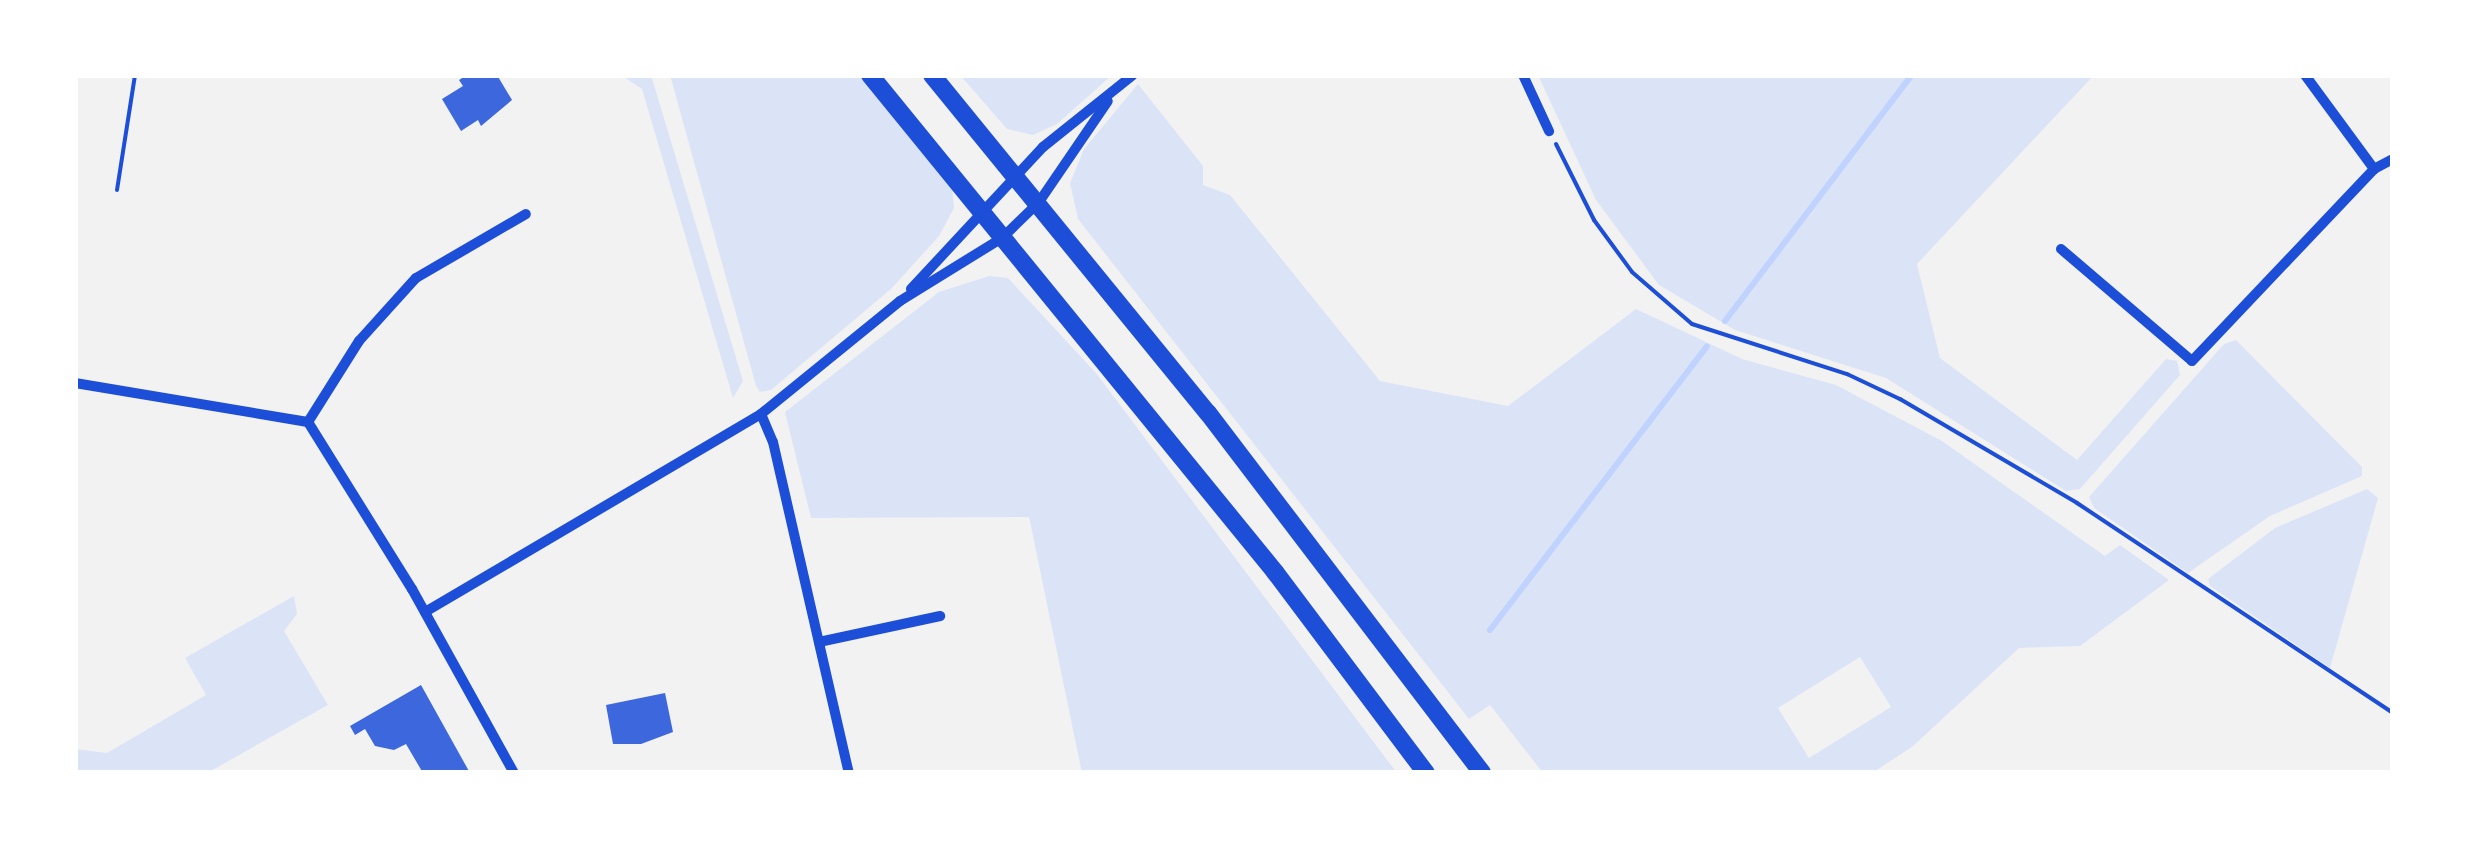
<!DOCTYPE html>
<style>
body{margin:0}
#map{position:relative;width:2468px;height:848px;overflow:hidden;background:#f2f2f2;font-family:Overpass,sans-serif}
div>[style]{position:absolute}
[style*='--x']{left:calc(var(--x)*1px);top:calc(var(--y)*1px);width:calc(var(--w)*1px);rotate:calc(var(--a)*1deg)}
.green>*{inset:0;background:#dbe4f7}
.stream>*{height:6px;margin:-3px;padding:0 3px;transform-origin:3px;border-radius:3px;background:#bfd3fe}
.building>*{inset:0;background:#3d67dc}
.path>*{height:4px;margin:-2px;padding:0 2px;transform-origin:2px;border-radius:2px;background:#1d4ed8}
.minor>*{height:10px;margin:-5px;padding:0 5px;transform-origin:5px;border-radius:5px;background:#1d4ed8}
.secondary>*{height:18px;margin:-9px;padding:0 9px;transform-origin:9px;border-radius:9px;background:#1d4ed8}
span{translate:-50% -50%;white-space:nowrap;text-align:center;line-height:1.15;-webkit-text-stroke:10px #fff;paint-order:stroke}
.frame{position:absolute;inset:0;border:78px solid #fff;pointer-events:none}
</style>
<div id="map">
<div class="green">
<div style="clip-path:polygon(621px 75px,651px 75px,743px 381px,733px 398px,642px 89px)"></div>
<div style="clip-path:polygon(670px 75px,859px 75px,952px 186px,954px 208px,939px 236px,891px 289px,771px 390px,760px 392px,756px 386px)"></div>
<div style="clip-path:polygon(960px 75px,1112px 75px,1057px 124px,1033px 135px,1007px 129px)"></div>
<div style="clip-path:polygon(1538px 75px,2094px 75px,1917px 264px,1940px 358px,2077px 460px,2166px 359px,2177px 361px,2180px 375px,2080px 489px,2066px 491px,1886px 378px,1735px 330px,1659px 285px,1596px 200px)"></div>
<div style="clip-path:polygon(evenodd,1138px 84px,1203px 166px,1203px 185px,1230px 195px,1380px 381px,1508px 406px,1636px 309px,1742px 359px,1836px 385px,1942px 441px,2105px 556px,2120px 545px,2169px 580px,2080px 646px,2019px 648px,1912px 747px,1872px 773px,1543px 773px,1490px 705px,1469px 719px,1078px 219px,1070px 183px,1084px 149px,1138px 84px,1860px 657px,1891px 707px,1809px 758px,1778px 708px,1860px 657px)"></div>
<div style="clip-path:polygon(989px 276px,1008px 278px,1096px 373px,1397px 773px,1082px 773px,1029px 517px,811px 518px,785px 412px,939px 292px)"></div>
<div style="clip-path:polygon(2236px 340px,2362px 467px,2362px 476px,2270px 516px,2188px 573px,2094px 508px,2089px 497px,2224px 344px)"></div>
<div style="clip-path:polygon(2367px 489px,2378px 498px,2330px 668px,2210px 586px,2208px 579px,2275px 528px)"></div>
<div style="clip-path:polygon(294px 596px,297px 614px,284px 631px,328px 705px,207px 773px,75px 773px,75px 749px,107px 753px,206px 695px,185px 658px)"></div>
</div>
<div class="stream">
<div style="--x:1725;--y:321;--w:309;--a:-52.8"></div>
<div style="--x:1490;--y:630;--w:357;--a:-52.6"></div>
</div>
<div class="building">
<div style="clip-path:polygon(467px 75px,497px 75px,512px 100px,481px 126px,478px 120px,461px 131px,442px 99px,463px 86px,459px 80px)"></div>
<div style="clip-path:polygon(421px 685px,470px 773px,423px 773px,406px 744px,394px 750px,375px 746px,365px 729px,355px 735px,350px 726px)"></div>
<div style="clip-path:polygon(665px 693px,673px 732px,641px 744px,613px 744px,606px 705px)"></div>
</div>
<div class="path">
<div style="--x:1556;--y:144;--w:85;--a:63.4"></div>
<div style="--x:1594;--y:220;--w:64;--a:53.8"></div>
<div style="--x:1632;--y:272;--w:79;--a:40.9"></div>
<div style="--x:1692;--y:324;--w:163;--a:17.9"></div>
<div style="--x:1847;--y:374;--w:59;--a:25.3"></div>
<div style="--x:1900;--y:399;--w:205;--a:30.4"></div>
<div style="--x:2077;--y:503;--w:379;--a:33.6"></div>
<div style="--x:117;--y:190;--w:116;--a:-81.1"></div>
</div>
<div class="minor">
<div style="--x:1523;--y:75;--w:62;--a:65.1"></div>
<div style="--x:2305;--y:75;--w:117;--a:53.7"></div>
<div style="--x:2061;--y:249;--w:172;--a:40.5"></div>
<div style="--x:2192;--y:361;--w:265;--a:-46.5"></div>
<div style="--x:2374;--y:169;--w:21;--a:-28"></div>
<div style="--x:911;--y:289;--w:194;--a:-47.1"></div>
<div style="--x:1043;--y:147;--w:115;--a:-38.7"></div>
<div style="--x:75;--y:383;--w:236;--a:9.5"></div>
<div style="--x:308;--y:422;--w:197;--a:58.1"></div>
<div style="--x:412;--y:589;--w:210;--a:61"></div>
<div style="--x:761;--y:414;--w:30;--a:67"></div>
<div style="--x:773;--y:442;--w:340;--a:77.1"></div>
<div style="--x:308;--y:422;--w:96;--a:-57.8"></div>
<div style="--x:359;--y:341;--w:85;--a:-47.9"></div>
<div style="--x:416;--y:278;--w:127;--a:-30.2"></div>
<div style="--x:425;--y:612;--w:390;--a:-30.5"></div>
<div style="--x:761;--y:414;--w:179;--a:-39.1"></div>
<div style="--x:900;--y:301;--w:120;--a:-31.7"></div>
<div style="--x:1002;--y:238;--w:52;--a:-44.2"></div>
<div style="--x:1039;--y:202;--w:122;--a:-55.7"></div>
<div style="--x:819;--y:642;--w:124;--a:-12.1"></div>
</div>
<div class="secondary">
<div style="--x:870;--y:75;--w:641;--a:50.82"></div>
<div style="--x:1275;--y:572;--w:251;--a:53.1"></div>
<div style="--x:932;--y:75;--w:436;--a:50.8"></div>
<div style="--x:1208;--y:413;--w:452;--a:52.7"></div>
</div>
<div class="frame"></div>
</div>
